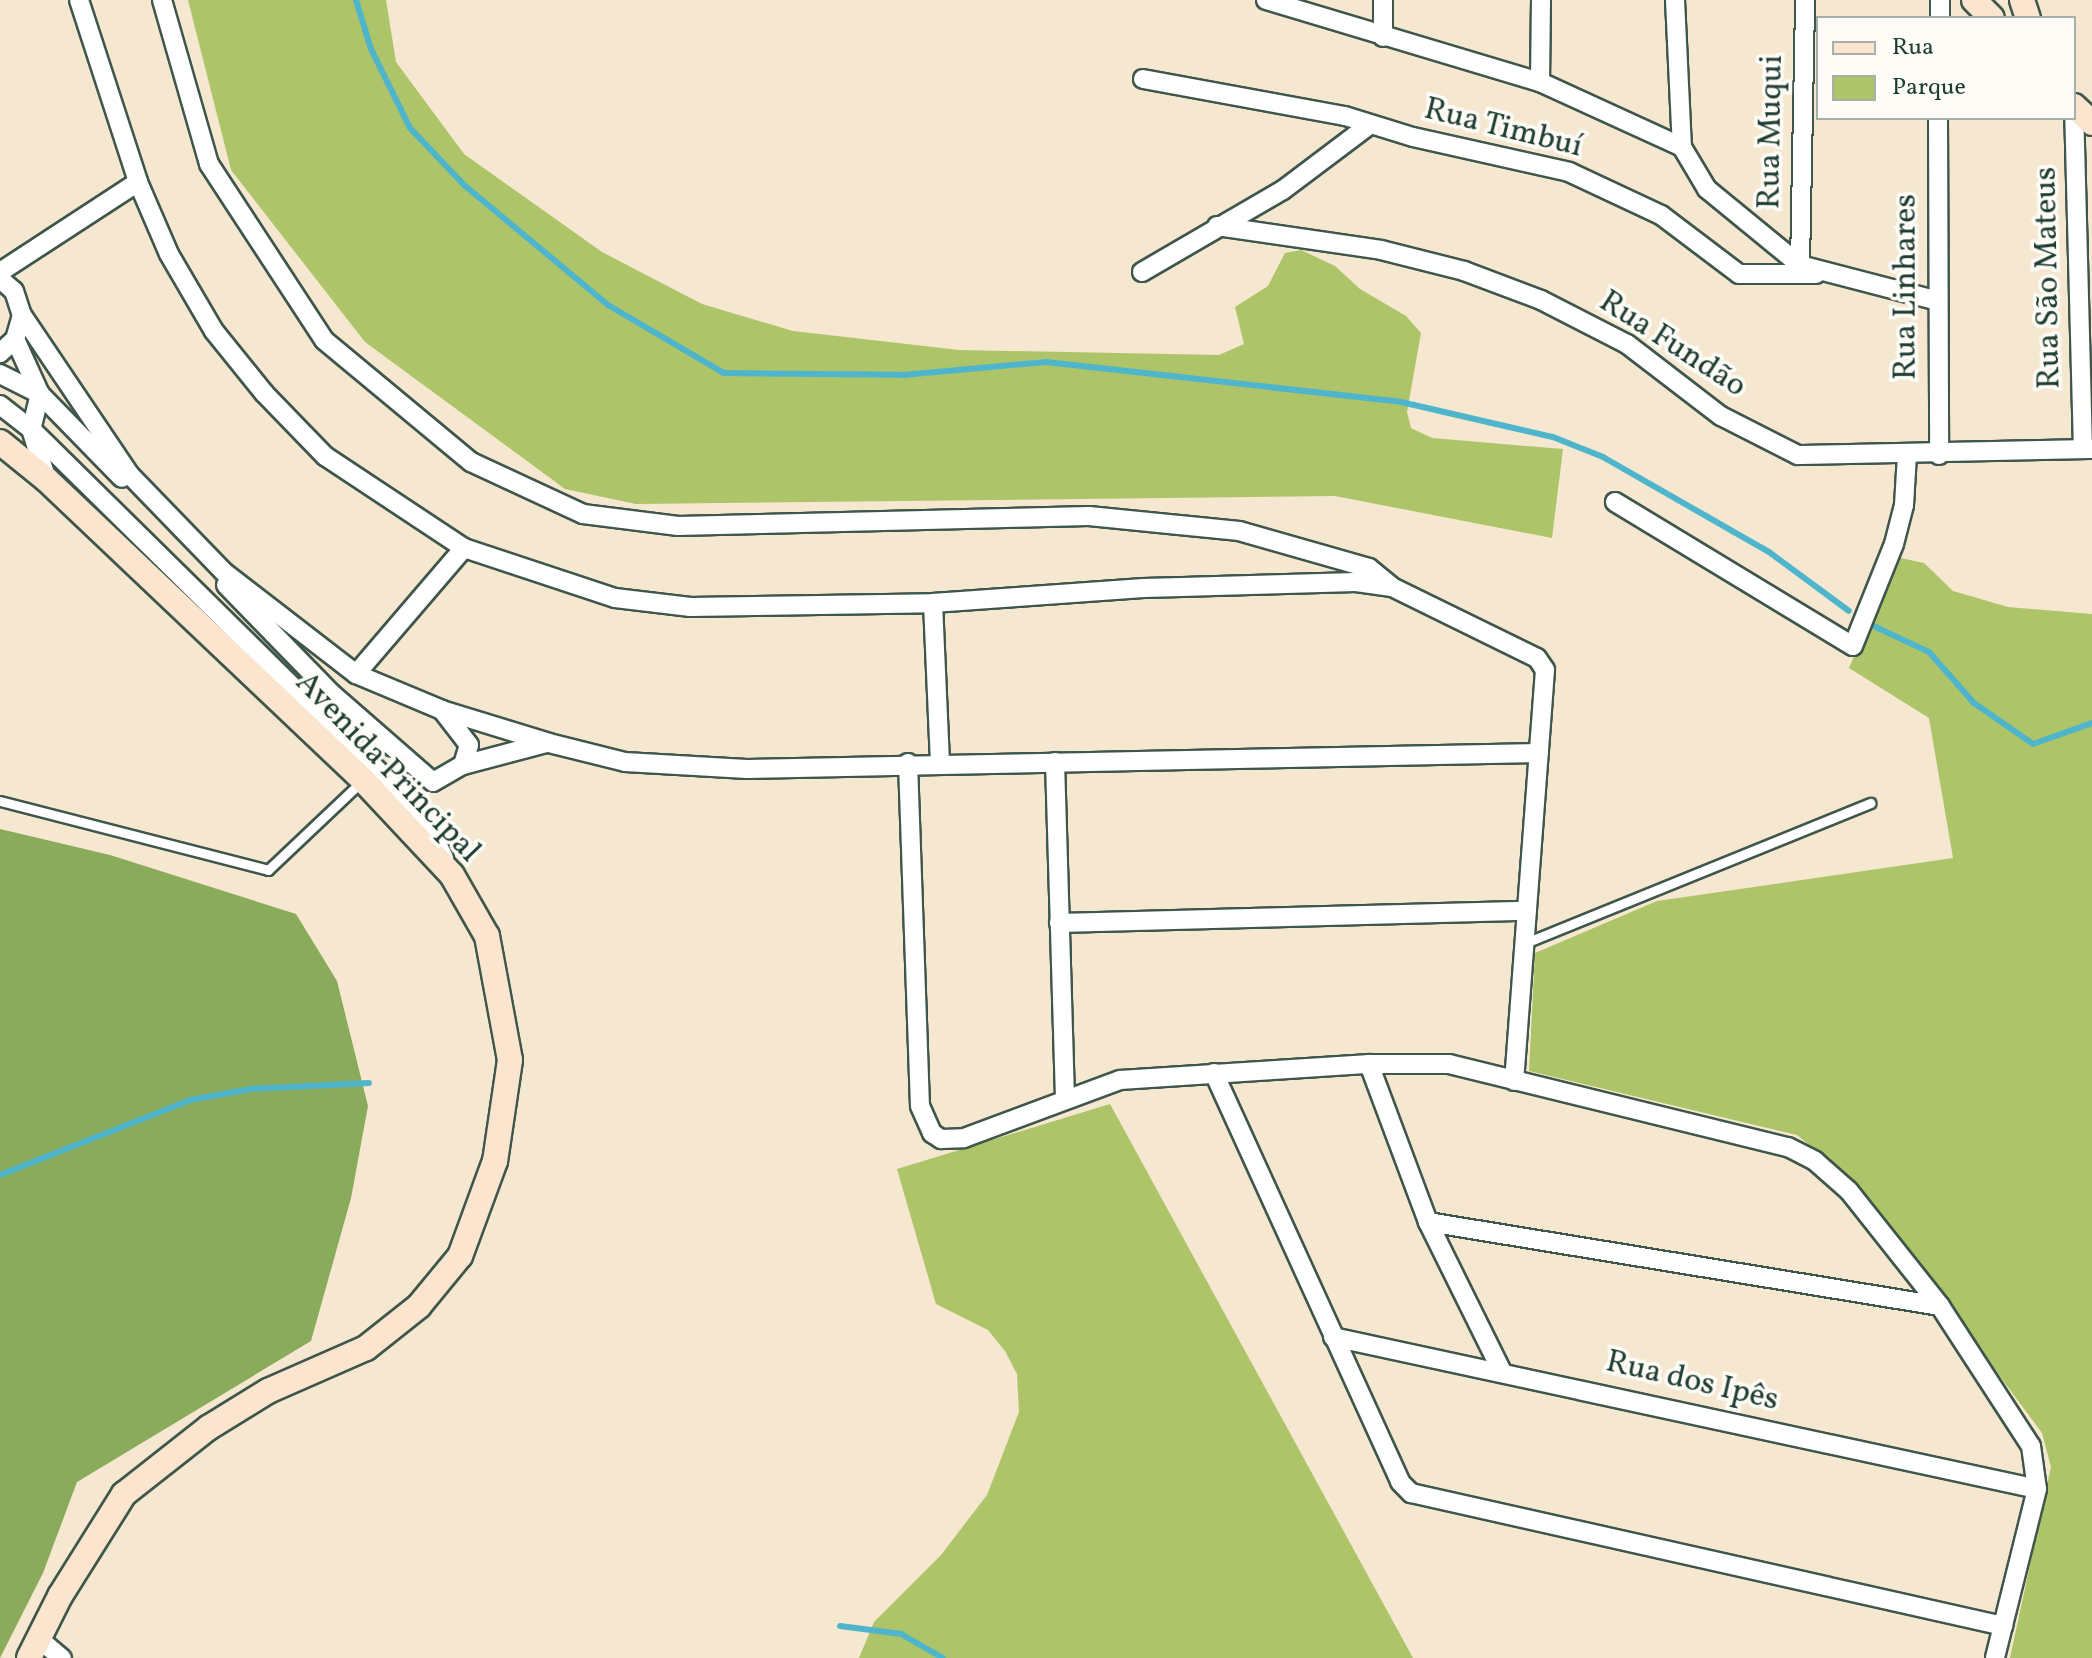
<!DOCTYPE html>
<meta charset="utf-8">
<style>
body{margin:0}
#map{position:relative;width:2092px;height:1658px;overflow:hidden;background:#f5e7d0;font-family:Vollkorn,serif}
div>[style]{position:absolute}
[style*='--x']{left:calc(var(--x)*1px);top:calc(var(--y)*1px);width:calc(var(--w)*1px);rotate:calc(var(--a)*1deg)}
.green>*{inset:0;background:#adc468}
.forest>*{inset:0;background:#8aaa5c}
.stream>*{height:6px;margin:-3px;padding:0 3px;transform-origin:3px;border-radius:3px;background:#4eb5cc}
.roads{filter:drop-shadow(2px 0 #3f564b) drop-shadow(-2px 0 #3f564b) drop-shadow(0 2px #3f564b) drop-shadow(0 -2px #3f564b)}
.lane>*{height:9px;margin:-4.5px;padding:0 4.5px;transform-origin:4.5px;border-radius:4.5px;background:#fff}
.street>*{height:18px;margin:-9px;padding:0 9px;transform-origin:9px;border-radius:9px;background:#fff}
.secondary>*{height:24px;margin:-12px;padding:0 12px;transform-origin:12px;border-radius:12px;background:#fce5cf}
span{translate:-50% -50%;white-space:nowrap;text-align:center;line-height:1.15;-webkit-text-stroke:7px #fdfcf7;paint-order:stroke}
.street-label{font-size:32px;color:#1f3d34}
.legend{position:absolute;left:1816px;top:16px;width:260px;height:104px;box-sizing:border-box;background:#fdfcf7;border:2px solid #a4b0a9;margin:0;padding:10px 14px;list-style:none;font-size:24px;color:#1f3d34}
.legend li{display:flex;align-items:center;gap:16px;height:40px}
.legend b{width:40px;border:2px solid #a4b0a9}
</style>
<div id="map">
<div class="green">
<div style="clip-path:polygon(188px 0,386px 0,396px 62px,464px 154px,602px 252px,702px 304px,793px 331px,959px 350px,1219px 355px,1244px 344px,1235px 307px,1268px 286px,1285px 253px,1301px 250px,1335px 266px,1360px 289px,1406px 316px,1421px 333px,1407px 412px,1411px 428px,1432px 438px,1563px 449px,1552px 538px,1335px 496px,636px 504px,565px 489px,365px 342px,231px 170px)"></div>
<div style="clip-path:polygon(1896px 557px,1924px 563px,1953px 591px,2008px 607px,2092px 614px,2092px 1658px,2010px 1658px,2051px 1467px,2042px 1433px,1856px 1182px,1797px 1135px,1529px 1071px,1535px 953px,1657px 901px,1953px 858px,1929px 718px,1849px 668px)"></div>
<div style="clip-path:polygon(1110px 1104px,1413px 1658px,859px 1658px,874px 1622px,941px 1555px,987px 1495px,1019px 1412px,1017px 1374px,1005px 1351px,988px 1330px,936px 1304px,897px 1169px)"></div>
</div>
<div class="forest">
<div style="clip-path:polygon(0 829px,110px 855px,296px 914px,337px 981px,368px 1106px,351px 1198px,311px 1341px,77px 1482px,43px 1573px,0 1658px)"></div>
</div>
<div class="stream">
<div style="--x:356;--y:0;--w:51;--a:73"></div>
<div style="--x:371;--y:49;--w:88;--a:63.7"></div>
<div style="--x:410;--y:128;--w:79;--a:46.5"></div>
<div style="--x:464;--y:185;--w:187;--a:39.8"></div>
<div style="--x:608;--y:305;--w:134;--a:30.4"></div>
<div style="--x:724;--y:373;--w:179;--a:0.6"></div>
<div style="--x:903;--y:375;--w:144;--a:-5.2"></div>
<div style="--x:1046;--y:362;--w:357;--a:6.4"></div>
<div style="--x:1401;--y:402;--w:156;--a:13"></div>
<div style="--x:1553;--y:437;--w:54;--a:21.8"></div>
<div style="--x:1603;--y:457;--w:191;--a:29.8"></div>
<div style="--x:1769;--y:552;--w:99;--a:36.4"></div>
<div style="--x:1865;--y:622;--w:71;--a:25.1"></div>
<div style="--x:1929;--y:652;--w:68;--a:48.6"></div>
<div style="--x:1974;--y:703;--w:72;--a:34.8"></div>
<div style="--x:2033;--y:744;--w:63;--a:-19.6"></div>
<div style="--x:0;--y:1175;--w:204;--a:-21.5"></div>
<div style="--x:190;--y:1100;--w:62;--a:-10.2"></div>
<div style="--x:251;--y:1089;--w:118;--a:-2.9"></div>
<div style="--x:840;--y:1626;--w:62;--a:7.5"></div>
<div style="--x:901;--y:1634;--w:48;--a:29.7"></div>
</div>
<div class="roads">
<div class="lane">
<div style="--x:0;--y:801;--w:277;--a:14.4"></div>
<div style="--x:268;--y:870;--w:128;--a:-43.4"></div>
<div style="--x:1523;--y:944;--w:375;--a:-22.1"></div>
</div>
<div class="street">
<div style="--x:79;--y:0;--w:191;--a:72"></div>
<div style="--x:138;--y:182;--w:78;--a:66.7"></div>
<div style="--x:169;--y:254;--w:89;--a:59.7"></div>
<div style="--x:214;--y:331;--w:80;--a:51.1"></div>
<div style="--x:264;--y:393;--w:88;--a:45.9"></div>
<div style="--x:325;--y:456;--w:167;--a:33.5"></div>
<div style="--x:464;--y:548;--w:159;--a:18.3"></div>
<div style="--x:615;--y:598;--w:76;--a:6.8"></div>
<div style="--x:690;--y:607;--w:243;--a:-0.9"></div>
<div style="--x:933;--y:603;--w:211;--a:-4.1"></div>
<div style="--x:1143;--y:588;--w:213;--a:-1.6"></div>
<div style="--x:1356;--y:582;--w:36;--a:8"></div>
<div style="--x:1392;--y:587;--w:161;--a:26.1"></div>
<div style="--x:1537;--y:658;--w:14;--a:56"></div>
<div style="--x:1545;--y:670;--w:412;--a:94.3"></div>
<div style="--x:162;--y:0;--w:171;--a:74"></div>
<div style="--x:209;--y:164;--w:210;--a:56.8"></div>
<div style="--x:324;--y:340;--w:191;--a:39.7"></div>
<div style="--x:471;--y:462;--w:123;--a:24.9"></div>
<div style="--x:583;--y:514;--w:96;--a:7.2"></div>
<div style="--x:678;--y:526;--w:411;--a:-1.4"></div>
<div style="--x:1089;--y:516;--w:151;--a:5.7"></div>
<div style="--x:1239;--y:531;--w:135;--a:15.9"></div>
<div style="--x:1369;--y:568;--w:28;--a:39"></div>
<div style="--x:1266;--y:0;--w:286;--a:16.7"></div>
<div style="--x:1540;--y:82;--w:156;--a:24.6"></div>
<div style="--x:1682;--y:147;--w:49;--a:59.2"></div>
<div style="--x:1707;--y:189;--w:120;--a:39.3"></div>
<div style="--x:1800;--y:265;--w:138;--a:14.6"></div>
<div style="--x:1675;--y:0;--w:147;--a:87.3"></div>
<div style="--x:1940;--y:18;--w:18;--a:-90"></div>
<div style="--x:1383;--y:37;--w:37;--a:-90"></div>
<div style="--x:1143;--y:79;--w:205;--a:10.4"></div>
<div style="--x:1345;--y:116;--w:71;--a:17.2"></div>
<div style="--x:1413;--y:137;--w:160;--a:12.6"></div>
<div style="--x:1569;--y:172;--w:102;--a:25.1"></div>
<div style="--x:1661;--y:215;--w:98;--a:37.1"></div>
<div style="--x:1739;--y:274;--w:77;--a:0"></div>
<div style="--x:1540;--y:82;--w:82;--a:-89.3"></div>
<div style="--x:2074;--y:106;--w:343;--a:88.5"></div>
<div style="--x:1938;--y:118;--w:337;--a:89.8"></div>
<div style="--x:1217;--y:226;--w:166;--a:8.3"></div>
<div style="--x:1381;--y:250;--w:86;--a:14.2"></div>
<div style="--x:1464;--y:271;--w:82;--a:20.6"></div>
<div style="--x:1541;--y:300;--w:97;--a:27.1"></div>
<div style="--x:1627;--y:344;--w:118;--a:37.5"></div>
<div style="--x:1721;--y:416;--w:86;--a:26.9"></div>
<div style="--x:1798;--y:455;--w:294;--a:-1.2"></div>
<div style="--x:1800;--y:265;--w:265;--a:-88.9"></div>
<div style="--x:0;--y:272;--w:165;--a:-33.1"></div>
<div style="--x:1142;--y:272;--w:163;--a:-30.2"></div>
<div style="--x:1283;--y:190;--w:106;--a:-37"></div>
<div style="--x:0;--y:279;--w:18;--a:41"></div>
<div style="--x:14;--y:291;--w:25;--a:72"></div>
<div style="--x:22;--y:315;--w:25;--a:106"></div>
<div style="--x:15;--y:339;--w:21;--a:137"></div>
<div style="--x:22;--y:315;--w:193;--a:56"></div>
<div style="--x:130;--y:475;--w:135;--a:45.9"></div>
<div style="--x:224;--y:572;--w:167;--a:37.7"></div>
<div style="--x:356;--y:674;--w:93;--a:22.7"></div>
<div style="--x:442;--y:710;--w:112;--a:17.1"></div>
<div style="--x:549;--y:743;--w:78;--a:14"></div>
<div style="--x:625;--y:762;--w:122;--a:3.3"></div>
<div style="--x:747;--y:769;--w:792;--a:-1.16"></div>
<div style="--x:15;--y:339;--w:60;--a:65.6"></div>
<div style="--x:40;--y:394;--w:36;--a:104"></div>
<div style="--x:31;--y:429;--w:53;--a:72.6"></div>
<div style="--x:0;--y:374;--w:45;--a:26.6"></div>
<div style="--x:40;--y:394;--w:117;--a:45.7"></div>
<div style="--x:0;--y:405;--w:39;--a:38"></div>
<div style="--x:31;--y:429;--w:550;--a:44.56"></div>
<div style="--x:423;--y:815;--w:48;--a:64"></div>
<div style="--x:1615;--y:502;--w:278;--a:31.2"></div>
<div style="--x:1853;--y:646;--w:110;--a:-68.1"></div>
<div style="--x:1894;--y:544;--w:40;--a:-75.6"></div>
<div style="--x:1904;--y:505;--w:51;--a:-86.6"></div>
<div style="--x:226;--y:585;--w:151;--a:45.8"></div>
<div style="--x:331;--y:693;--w:135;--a:41.1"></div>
<div style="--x:433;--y:782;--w:34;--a:-30"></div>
<div style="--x:463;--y:765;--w:86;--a:-14.8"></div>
<div style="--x:933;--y:603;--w:159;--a:87.5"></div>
<div style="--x:356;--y:674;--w:166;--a:-49.4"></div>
<div style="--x:442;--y:710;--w:44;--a:52.4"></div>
<div style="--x:469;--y:745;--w:21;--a:107"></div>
<div style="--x:1055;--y:762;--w:336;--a:88.3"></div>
<div style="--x:908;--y:763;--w:343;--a:88"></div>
<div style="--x:920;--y:1106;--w:30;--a:66"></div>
<div style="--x:932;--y:1133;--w:11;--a:34"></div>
<div style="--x:941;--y:1139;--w:23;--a:-2"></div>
<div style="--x:964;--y:1138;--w:166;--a:-20.4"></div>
<div style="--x:1120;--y:1080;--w:250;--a:-3.7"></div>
<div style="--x:1369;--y:1064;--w:80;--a:0"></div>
<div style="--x:1449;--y:1064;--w:349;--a:13.8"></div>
<div style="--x:1788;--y:1147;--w:30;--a:27"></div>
<div style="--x:1815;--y:1161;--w:45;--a:41.4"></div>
<div style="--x:1849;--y:1191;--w:147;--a:51.6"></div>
<div style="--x:1940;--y:1306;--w:167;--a:57"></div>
<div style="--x:2031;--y:1446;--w:43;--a:82.1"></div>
<div style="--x:2037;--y:1489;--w:174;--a:104"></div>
<div style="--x:1059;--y:923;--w:468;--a:-1.5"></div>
<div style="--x:1369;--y:1064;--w:169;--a:69.5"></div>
<div style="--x:1428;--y:1222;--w:165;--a:63.7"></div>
<div style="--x:1214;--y:1073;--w:449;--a:65.5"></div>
<div style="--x:1400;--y:1482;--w:16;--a:45"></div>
<div style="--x:1411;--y:1493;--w:607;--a:12.66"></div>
<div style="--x:1428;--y:1222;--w:519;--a:9.32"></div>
<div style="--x:1333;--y:1337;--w:720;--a:12.18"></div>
<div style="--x:39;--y:1639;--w:30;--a:40"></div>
</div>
<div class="secondary">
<div style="--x:1974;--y:0;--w:25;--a:45"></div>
<div style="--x:2022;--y:0;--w:19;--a:72"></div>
<div style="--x:2074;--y:106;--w:25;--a:43"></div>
<div style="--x:0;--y:442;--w:60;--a:39"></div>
<div style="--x:47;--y:480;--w:436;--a:43.5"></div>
<div style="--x:363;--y:780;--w:130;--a:46.9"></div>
<div style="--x:452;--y:875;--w:70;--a:60.2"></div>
<div style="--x:487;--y:936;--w:126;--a:79.5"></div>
<div style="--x:510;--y:1060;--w:102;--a:98.4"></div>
<div style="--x:495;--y:1161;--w:101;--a:110.2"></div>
<div style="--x:460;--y:1256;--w:65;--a:129.4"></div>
<div style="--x:419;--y:1306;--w:68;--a:141.6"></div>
<div style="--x:366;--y:1348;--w:107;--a:156.3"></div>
<div style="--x:268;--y:1391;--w:70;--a:148.3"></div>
<div style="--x:208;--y:1428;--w:107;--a:141.8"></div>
<div style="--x:124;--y:1494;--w:120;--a:122.1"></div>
<div style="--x:60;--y:1596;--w:69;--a:116.6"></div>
</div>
</div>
<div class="street-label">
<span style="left:1503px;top:129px;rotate:14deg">Rua Timbuí</span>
<span style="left:1772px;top:132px;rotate:-89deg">Rua Muqui</span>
<span style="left:2049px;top:278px;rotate:-91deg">Rua São Mateus</span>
<span style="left:1907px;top:287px;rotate:-90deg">Rua Linhares</span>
<span style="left:1672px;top:345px;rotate:33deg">Rua Fundão</span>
<span style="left:387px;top:768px;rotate:46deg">Avenida Principal</span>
<span style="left:1692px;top:1382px;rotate:13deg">Rua dos Ipês</span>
</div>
<ul class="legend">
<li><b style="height:10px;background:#fce5cf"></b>Rua</li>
<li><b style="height:22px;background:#adc468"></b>Parque</li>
</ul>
</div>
